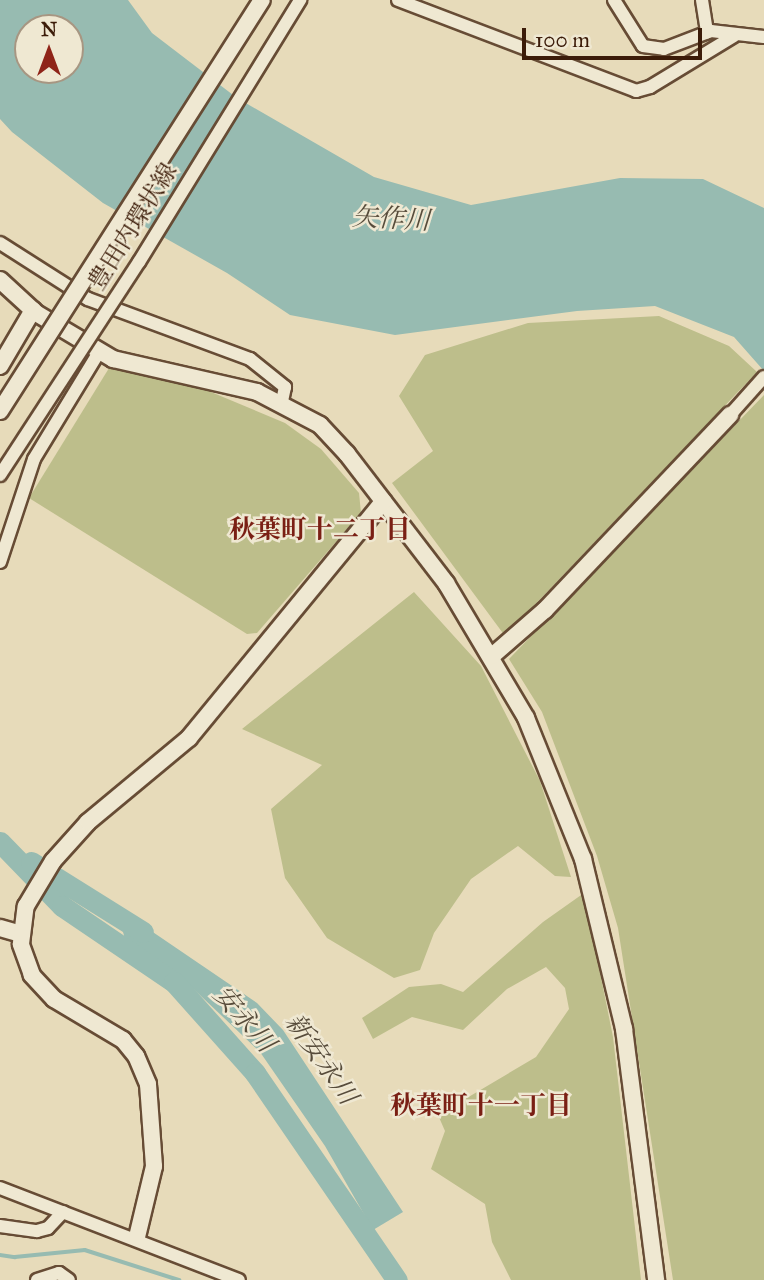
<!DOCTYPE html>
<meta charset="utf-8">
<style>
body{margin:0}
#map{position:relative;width:764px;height:1280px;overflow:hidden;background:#e7dbba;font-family:"IM FELL Great Primer","Noto Serif JP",serif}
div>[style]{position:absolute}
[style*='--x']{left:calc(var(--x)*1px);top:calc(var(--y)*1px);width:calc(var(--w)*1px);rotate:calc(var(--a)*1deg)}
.green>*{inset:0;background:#bdbe8b}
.water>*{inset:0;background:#97bbb1}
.stream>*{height:3.5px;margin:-1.75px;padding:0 1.75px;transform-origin:1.75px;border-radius:1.75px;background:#97bbb1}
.river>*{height:21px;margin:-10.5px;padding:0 10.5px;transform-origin:10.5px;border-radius:10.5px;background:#97bbb1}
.roads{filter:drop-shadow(2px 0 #674c35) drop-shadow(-2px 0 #674c35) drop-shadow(0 2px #674c35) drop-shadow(0 -2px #674c35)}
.minor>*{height:12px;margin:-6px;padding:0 6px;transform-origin:6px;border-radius:6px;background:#efe8d2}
.tertiary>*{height:16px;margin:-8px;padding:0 8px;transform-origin:8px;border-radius:8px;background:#efe8d2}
.bridges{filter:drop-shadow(2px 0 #674c35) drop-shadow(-2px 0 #674c35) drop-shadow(0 2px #674c35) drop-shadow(0 -2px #674c35)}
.minor-bridge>*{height:12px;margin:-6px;padding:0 6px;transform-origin:6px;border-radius:6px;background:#efe8d2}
.tertiary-bridge>*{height:16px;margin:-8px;padding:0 8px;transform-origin:8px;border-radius:8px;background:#efe8d2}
span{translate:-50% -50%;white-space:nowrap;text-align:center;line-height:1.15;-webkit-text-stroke:5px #efe8d2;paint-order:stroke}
.street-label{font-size:24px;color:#3c1c09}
.water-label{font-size:26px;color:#574c3b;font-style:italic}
.neighbourhood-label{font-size:26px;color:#7a1f14;font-weight:700}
.north{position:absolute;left:14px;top:14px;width:70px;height:70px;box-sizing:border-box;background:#efe8d2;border:2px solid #a79682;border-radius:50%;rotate:0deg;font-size:19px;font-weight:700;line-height:28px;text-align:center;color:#3c1c09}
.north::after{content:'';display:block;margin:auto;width:24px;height:32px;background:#8f2418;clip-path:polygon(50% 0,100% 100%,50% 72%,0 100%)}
.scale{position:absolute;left:522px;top:28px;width:180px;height:32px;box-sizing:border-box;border:4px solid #3c1c09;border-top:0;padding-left:9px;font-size:21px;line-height:24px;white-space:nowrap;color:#3c1c09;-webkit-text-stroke:5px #efe8d2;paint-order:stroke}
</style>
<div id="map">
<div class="green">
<div style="clip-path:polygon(659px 316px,729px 346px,757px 372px,505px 636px,392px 483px,433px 451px,399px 396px,425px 355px,528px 323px)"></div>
<div style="clip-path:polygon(114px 360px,199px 387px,285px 423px,321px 449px,359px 493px,361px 513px,257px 633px,247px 634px,29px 498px)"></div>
<div style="clip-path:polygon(764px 395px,764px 1280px,673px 1280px,618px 928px,597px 856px,542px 712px,509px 659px)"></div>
<div style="clip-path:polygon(414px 592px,481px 666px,540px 781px,571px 877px,555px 876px,518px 846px,471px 879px,434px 933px,420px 970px,394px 978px,327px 938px,285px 878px,271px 809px,322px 765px,242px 729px)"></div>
<div style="clip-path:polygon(584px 893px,613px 1037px,641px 1280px,511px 1280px,492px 1242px,485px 1204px,431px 1169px,445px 1131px,438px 1115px,536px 1057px,569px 1009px,565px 988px,546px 967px,507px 989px,463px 1030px,412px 1017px,373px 1039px,362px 1018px,409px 987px,441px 984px,463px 992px,543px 922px)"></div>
</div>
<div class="water">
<div style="clip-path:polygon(evenodd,0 0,128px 0,152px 33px,237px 98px,374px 177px,471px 205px,620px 178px,703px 179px,764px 208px,764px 371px,734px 337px,655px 306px,577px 311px,395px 335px,290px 315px,227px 273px,103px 203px,12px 132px,0 119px,0 0,28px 28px,70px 28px,70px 70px,28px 70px,28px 28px)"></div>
<div style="clip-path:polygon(116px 907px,257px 1003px,283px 1030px,403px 1212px,373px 1230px,325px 1146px,260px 1052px,185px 981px,125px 939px)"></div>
</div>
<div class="stream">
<div style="--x:0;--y:1255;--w:15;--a:8"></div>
<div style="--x:15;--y:1257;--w:70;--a:-5.7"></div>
<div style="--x:85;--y:1250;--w:99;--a:17.7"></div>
</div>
<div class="river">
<div style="--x:0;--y:842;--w:89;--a:45.9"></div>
<div style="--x:62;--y:906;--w:135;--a:34.2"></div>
<div style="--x:174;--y:982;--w:122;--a:48.3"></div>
<div style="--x:255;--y:1073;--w:251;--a:55.6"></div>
<div style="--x:31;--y:862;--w:132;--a:32"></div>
</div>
<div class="roads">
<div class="minor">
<div style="--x:398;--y:0;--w:255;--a:20.9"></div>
<div style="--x:636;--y:91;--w:15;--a:-16"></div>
<div style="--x:650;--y:87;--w:98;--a:-31.3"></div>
<div style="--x:614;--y:0;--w:54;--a:57.8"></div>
<div style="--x:643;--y:46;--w:21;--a:8"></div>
<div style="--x:664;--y:49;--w:50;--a:-21"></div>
<div style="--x:711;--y:31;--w:53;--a:6.5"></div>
<div style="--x:702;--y:0;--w:33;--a:81"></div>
<div style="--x:0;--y:243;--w:104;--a:32.5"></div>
<div style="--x:88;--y:299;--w:173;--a:20.3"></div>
<div style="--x:250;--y:359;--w:45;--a:38.7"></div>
<div style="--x:285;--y:387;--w:14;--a:102"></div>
<div style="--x:730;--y:415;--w:51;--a:-48.2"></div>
<div style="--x:0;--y:562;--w:108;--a:-71.7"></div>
<div style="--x:34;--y:459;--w:125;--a:-58.7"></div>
<div style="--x:0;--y:1188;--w:256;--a:21.1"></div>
<div style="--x:0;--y:1226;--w:37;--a:8"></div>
<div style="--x:37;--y:1231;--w:11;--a:-15"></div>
<div style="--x:48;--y:1228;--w:22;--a:-47"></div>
<div style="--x:37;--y:1280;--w:23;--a:-18"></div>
<div style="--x:59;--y:1273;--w:12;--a:35"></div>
</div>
<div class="tertiary">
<div style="--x:0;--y:280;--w:49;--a:42.5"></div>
<div style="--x:36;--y:313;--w:90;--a:30.9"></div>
<div style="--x:113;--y:359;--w:148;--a:12.9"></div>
<div style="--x:257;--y:392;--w:71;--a:27.6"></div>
<div style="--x:320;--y:425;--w:40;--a:47"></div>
<div style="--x:347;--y:454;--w:163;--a:52.5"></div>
<div style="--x:446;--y:583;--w:157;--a:59.3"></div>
<div style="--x:526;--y:718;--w:152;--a:68"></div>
<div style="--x:583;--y:859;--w:175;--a:76.4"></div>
<div style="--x:624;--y:1029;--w:253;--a:82.7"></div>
<div style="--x:0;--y:366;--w:65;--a:-59.5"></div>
<div style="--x:492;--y:656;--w:70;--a:-41"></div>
<div style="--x:545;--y:610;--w:269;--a:-46.5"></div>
<div style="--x:0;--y:928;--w:22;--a:16"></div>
<div style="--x:137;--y:1237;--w:73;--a:-76.5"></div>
<div style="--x:154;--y:1166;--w:82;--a:-94.2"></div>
<div style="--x:148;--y:1084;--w:30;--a:-113"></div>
<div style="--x:136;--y:1056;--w:21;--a:-129"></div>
<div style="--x:123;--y:1040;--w:80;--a:-149.3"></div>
<div style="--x:54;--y:999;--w:33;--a:-133"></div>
<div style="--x:32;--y:975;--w:33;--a:-110"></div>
<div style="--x:21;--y:944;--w:38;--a:-83"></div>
<div style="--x:26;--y:906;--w:52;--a:-59"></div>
<div style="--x:53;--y:861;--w:52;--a:-48.1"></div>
<div style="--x:88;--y:822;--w:131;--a:-39.7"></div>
<div style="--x:189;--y:738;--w:306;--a:-50.6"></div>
</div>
</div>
<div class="bridges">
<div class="minor-bridge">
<div style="--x:0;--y:475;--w:254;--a:-56.9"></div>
<div style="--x:139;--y:262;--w:308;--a:-58.4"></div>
</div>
<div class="tertiary-bridge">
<div style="--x:0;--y:411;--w:487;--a:-57.5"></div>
</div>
</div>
<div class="street-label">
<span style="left:133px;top:227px;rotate:-58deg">豊田内環状線</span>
</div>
<div class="water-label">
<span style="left:391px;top:219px;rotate:3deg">矢作川</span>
<span style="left:244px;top:1019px;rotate:49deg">安永川</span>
<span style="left:321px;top:1059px;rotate:55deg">新安永川</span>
</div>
<div class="neighbourhood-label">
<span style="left:320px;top:530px">秋葉町十二丁目</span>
<span style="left:481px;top:1106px">秋葉町十一丁目</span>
</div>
<div class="north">N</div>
<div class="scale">100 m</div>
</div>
